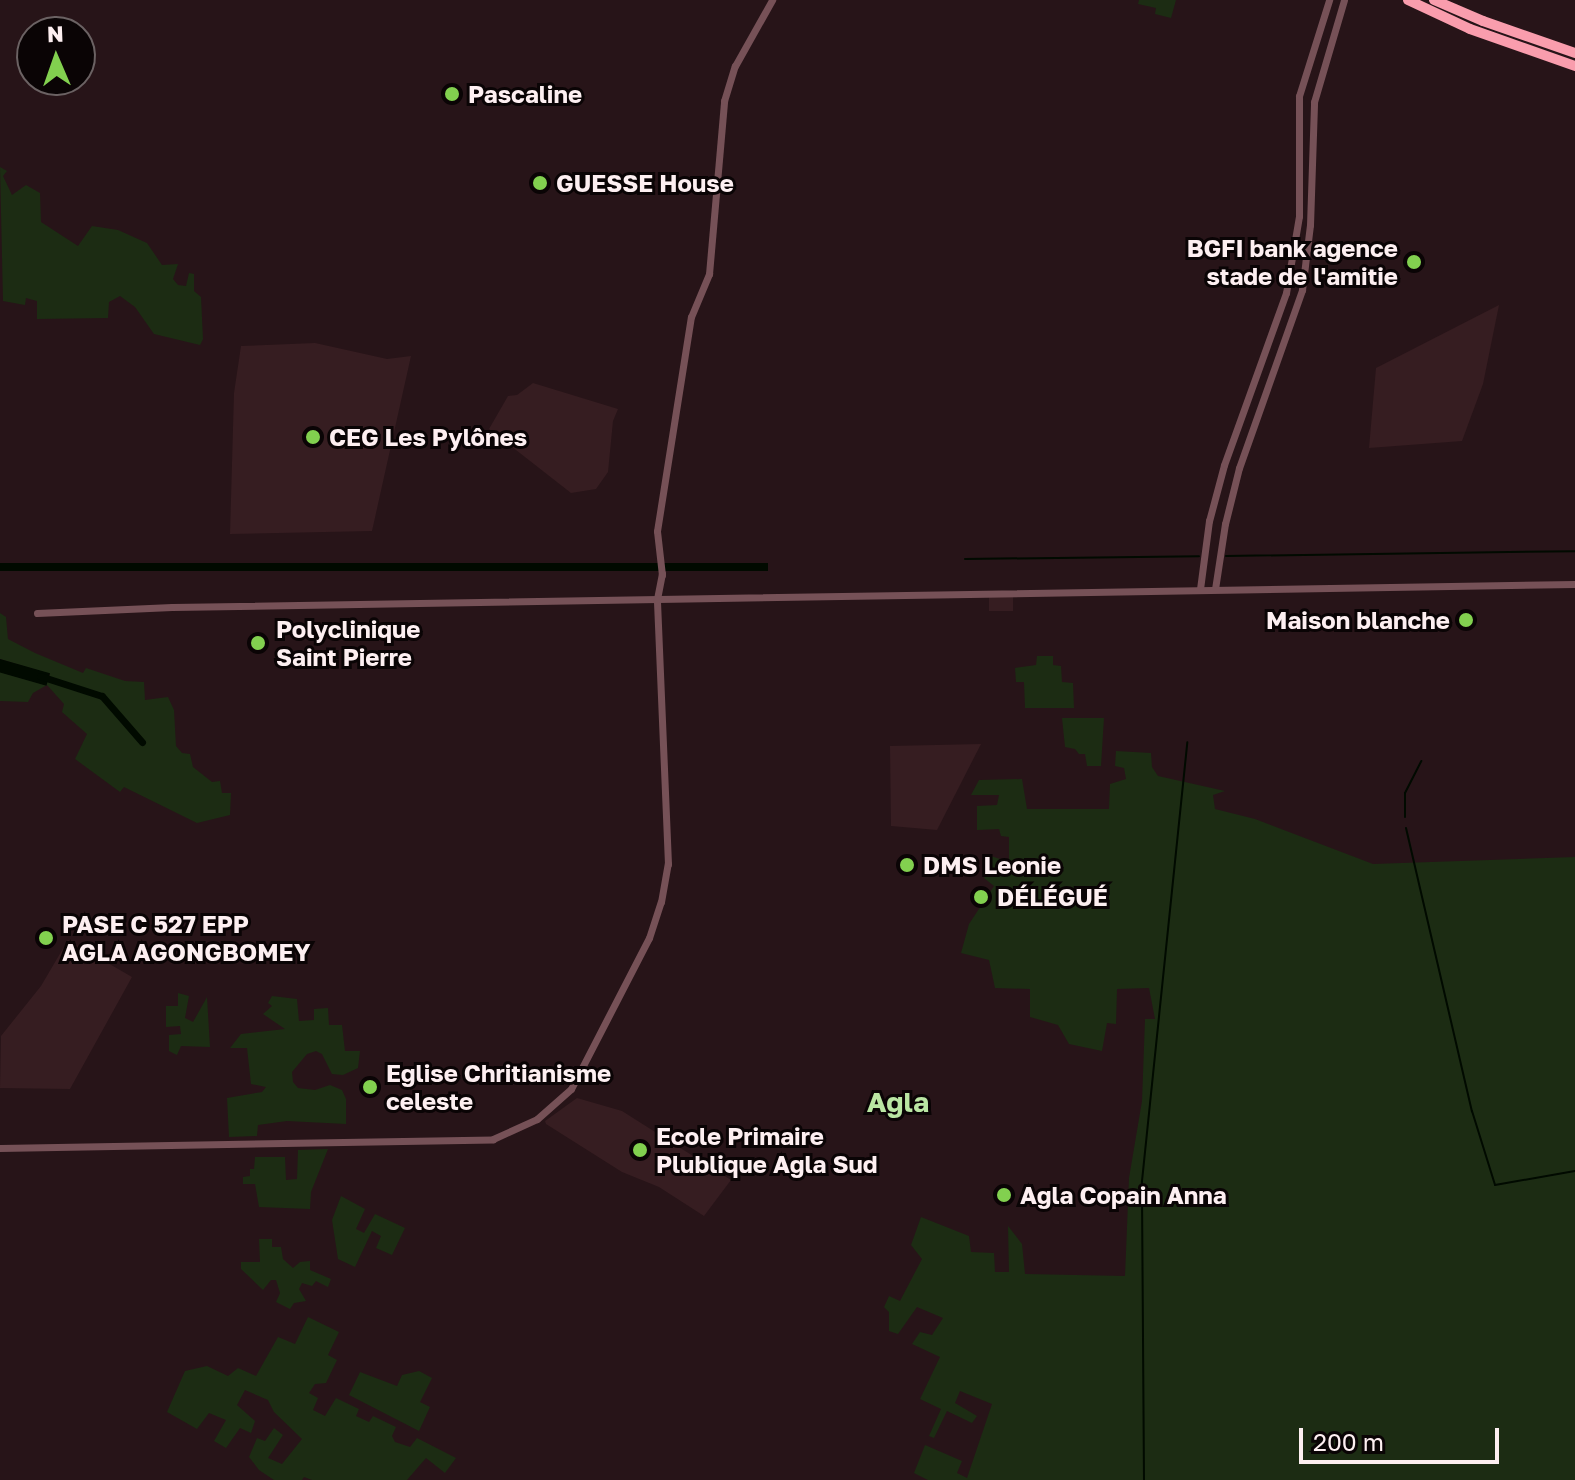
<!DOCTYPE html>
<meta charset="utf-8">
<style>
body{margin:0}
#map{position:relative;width:1575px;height:1480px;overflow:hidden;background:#271418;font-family:"Golos Text",sans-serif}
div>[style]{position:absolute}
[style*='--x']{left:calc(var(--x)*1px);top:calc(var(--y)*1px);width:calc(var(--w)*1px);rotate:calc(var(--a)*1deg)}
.built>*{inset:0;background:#361d21;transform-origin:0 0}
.green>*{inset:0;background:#1c2c13}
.water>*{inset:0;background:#010a00;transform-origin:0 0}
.stream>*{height:2px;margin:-1px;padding:0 1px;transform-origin:1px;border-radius:1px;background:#010a00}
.canal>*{height:7px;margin:-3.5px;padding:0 3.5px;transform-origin:3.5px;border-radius:3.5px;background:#010a00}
.minor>*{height:7px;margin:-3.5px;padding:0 3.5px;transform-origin:3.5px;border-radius:3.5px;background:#765157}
.highway>*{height:10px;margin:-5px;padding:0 5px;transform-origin:5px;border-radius:5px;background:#f99dad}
.dots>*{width:22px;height:22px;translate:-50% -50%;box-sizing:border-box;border:4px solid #0a0405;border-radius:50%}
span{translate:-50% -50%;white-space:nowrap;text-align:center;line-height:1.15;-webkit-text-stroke:6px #0a0405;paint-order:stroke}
.poi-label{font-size:24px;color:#fdeff1;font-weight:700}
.left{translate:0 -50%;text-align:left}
.right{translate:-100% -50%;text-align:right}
.quarter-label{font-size:28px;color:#bae6a3;font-weight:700}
.north{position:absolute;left:16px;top:16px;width:80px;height:80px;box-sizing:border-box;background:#0a0405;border:2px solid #6b6263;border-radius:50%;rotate:358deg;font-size:22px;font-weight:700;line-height:32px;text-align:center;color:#fdeff1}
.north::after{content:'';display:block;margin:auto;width:28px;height:36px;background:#82d04f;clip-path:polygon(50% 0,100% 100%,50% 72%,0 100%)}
.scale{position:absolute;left:1299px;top:1428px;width:200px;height:36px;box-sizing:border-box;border:4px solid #fdeff1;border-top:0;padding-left:10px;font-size:24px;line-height:28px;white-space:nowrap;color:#fdeff1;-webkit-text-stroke:6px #0a0405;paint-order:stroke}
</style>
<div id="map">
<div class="built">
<div style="clip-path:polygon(1499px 305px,1483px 384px,1462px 441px,1369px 448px,1376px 368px)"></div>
<div style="clip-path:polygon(315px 343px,387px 359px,411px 356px,372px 531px,230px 534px,234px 393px,241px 346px)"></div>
<div style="clip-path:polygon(533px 383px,618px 409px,613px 421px,608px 472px,596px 489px,571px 493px,489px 429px,508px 396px,517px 395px)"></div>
<div style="left:989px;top:595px;width:24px;height:16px"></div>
<div style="clip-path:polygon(981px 744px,937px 830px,891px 826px,890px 746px)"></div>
<div style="clip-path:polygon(68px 940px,132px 977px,70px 1089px,0 1088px,1px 1036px,41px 986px)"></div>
<div style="clip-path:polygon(577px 1098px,622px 1111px,731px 1180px,704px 1216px,659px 1187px,622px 1172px,546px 1124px,545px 1121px)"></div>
</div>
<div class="green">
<div style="clip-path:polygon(1139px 0,1176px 0,1171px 18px,1155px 14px,1156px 8px,1138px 4px)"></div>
<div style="clip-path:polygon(0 167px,7px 171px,3px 176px,12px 195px,26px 185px,40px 193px,41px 222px,78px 246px,92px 226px,118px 230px,147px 243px,162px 265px,178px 264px,173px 279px,178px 285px,186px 286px,189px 273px,194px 274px,194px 291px,201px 297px,203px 339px,200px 345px,154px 334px,135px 307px,120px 296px,109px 302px,108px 318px,37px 319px,37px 301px,26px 298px,25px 305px,3px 301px)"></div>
<div style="clip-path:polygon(0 613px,6px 617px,8px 639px,35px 653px,83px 673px,86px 668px,125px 681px,144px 682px,145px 700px,168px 697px,174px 710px,176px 746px,182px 753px,190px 754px,193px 767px,212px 782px,220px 781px,222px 793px,231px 793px,230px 815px,197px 823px,124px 787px,120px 792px,75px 759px,87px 734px,62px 712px,64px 704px,47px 685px,33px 693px,28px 702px,0 701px,0 672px,46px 685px,50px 674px,0 659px)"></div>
<div style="clip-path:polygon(1037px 656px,1053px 656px,1053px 665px,1061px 666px,1062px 682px,1073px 683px,1074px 708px,1025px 708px,1024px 682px,1016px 682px,1015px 668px,1036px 665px)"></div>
<div style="clip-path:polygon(1062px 718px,1104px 718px,1101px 766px,1087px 766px,1085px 754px,1079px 754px,1075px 749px,1065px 747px)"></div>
<div style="clip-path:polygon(1116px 751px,1151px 753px,1152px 767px,1158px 776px,1225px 791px,1213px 795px,1215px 809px,1255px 819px,1373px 864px,1575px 857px,1575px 1480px,928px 1480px,914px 1473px,925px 1445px,962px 1461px,957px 1473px,967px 1478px,992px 1404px,960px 1391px,955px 1403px,977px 1416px,972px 1423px,947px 1411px,934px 1438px,929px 1436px,941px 1409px,920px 1399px,940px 1357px,912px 1344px,920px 1332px,932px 1335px,943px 1318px,917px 1307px,898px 1334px,889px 1331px,889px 1312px,884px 1307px,889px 1296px,900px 1301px,922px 1259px,911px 1245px,921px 1217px,969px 1236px,971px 1252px,994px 1253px,995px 1272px,1009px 1272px,1008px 1226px,1022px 1244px,1025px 1274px,1125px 1276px,1129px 1178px,1142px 1101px,1145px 1019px,1155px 1019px,1149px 988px,1117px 989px,1116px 1024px,1107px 1023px,1102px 1051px,1069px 1044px,1058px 1025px,1030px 1017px,1030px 989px,995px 988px,989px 960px,961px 953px,969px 924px,994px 886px,984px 878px,991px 856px,1009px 862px,1009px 837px,1001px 836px,999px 829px,977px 830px,977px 806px,997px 805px,999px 795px,971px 795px,979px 780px,1022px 779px,1027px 809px,1109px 809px,1110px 784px,1126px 779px,1124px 768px,1115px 766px)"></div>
<div style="clip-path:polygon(178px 993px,189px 996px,185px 1018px,193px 1022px,207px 997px,210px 1047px,181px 1046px,177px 1055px,169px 1051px,169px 1035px,181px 1034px,180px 1026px,166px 1027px,166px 1006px,178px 1006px)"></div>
<div style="clip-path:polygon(272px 996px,297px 999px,299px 1021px,314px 1020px,314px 1009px,328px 1008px,329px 1025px,342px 1025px,345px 1051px,360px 1051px,358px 1068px,343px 1075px,332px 1074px,322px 1054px,316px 1051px,307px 1054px,292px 1072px,293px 1082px,298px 1088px,315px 1090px,330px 1085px,342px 1090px,346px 1099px,346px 1124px,287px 1121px,258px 1125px,257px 1136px,229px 1137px,227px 1098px,262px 1092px,266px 1087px,251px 1084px,247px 1048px,230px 1048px,241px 1034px,285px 1029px,263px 1014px,272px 1006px,268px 1003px)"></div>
<div style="clip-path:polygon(328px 1149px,311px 1192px,310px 1209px,259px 1207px,255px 1184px,243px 1184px,243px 1177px,250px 1176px,250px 1169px,254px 1169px,255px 1157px,285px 1157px,286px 1180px,297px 1179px,298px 1150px)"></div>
<div style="clip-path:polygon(341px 1196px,365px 1209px,356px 1229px,364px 1233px,375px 1214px,405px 1228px,392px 1255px,376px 1248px,381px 1236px,372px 1231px,355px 1267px,338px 1259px,332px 1220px)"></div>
<div style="clip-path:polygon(259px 1239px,272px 1239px,272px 1247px,281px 1247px,283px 1259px,293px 1268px,300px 1262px,310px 1261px,310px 1270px,331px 1279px,328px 1287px,316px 1281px,312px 1286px,302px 1283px,299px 1289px,306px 1301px,294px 1303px,290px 1309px,276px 1302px,280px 1293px,276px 1280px,271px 1280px,263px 1290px,241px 1269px,241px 1262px,260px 1262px)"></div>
<div style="clip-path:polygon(308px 1317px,339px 1332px,328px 1355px,337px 1360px,326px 1383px,315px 1384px,309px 1393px,318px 1398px,313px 1410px,325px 1416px,336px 1398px,359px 1409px,356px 1416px,369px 1422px,373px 1416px,396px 1427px,392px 1436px,395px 1442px,410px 1447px,417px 1438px,456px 1458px,445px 1473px,426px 1458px,407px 1480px,312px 1480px,304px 1477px,302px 1480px,274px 1480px,259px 1470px,249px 1457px,257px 1438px,265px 1441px,274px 1428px,283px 1435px,268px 1458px,282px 1464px,302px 1439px,274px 1412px,268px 1400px,245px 1390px,237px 1405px,255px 1421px,251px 1433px,240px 1428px,226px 1448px,214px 1441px,226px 1420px,209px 1413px,197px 1429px,167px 1412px,185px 1371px,207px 1366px,228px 1376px,238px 1368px,256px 1376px,278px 1337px,295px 1344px)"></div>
<div style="clip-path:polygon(419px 1371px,432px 1378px,420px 1402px,430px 1407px,419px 1431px,349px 1395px,360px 1372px,397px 1386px,402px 1375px)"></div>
</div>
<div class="water">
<div style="left:768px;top:563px;width:8px;height:768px;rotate:90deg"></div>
<div style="left:0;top:659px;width:52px;height:13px;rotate:16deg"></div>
</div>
<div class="stream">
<div style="--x:1226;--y:556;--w:349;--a:-0.8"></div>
<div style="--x:965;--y:559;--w:234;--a:-0.7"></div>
<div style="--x:1405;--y:817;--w:24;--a:-90"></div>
<div style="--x:1405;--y:793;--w:36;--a:-63"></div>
<div style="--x:1406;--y:828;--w:291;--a:76.9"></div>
<div style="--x:1472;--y:1111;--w:77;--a:72.7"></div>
<div style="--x:1495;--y:1185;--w:81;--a:-9.9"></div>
<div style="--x:1144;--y:1480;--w:299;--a:-90.4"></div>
<div style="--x:1142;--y:1181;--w:441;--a:-84.1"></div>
</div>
<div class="canal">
<div style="--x:40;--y:676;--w:65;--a:17.9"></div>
<div style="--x:102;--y:696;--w:61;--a:49"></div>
</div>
<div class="minor">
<div style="--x:662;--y:575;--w:44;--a:-96.5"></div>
<div style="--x:657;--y:531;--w:217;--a:-81"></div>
<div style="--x:691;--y:317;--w:47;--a:-67.3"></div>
<div style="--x:709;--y:274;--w:174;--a:-85"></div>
<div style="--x:724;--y:101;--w:37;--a:-73"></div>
<div style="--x:735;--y:66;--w:76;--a:-60.7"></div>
<div style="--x:1200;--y:589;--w:69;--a:-82.5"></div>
<div style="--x:1209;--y:521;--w:58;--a:-75"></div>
<div style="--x:1224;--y:465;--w:183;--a:-70.2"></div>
<div style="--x:1286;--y:293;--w:78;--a:-80.4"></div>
<div style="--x:1299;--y:216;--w:120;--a:-90"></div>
<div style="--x:1299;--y:96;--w:101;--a:-72.6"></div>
<div style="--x:1215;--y:589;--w:66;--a:-81.3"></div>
<div style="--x:1225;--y:524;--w:58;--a:-76"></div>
<div style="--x:1239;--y:468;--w:189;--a:-70.5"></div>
<div style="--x:1302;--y:290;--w:65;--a:-83"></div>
<div style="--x:1310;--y:225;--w:123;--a:-88.1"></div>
<div style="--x:1314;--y:102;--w:106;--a:-73.6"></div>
<div style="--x:37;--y:613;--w:135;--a:-2.5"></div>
<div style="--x:172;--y:607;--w:1403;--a:-0.94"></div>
<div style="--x:0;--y:1148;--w:493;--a:-1"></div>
<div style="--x:493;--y:1139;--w:48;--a:-24.4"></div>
<div style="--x:537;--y:1119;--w:45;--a:-41.4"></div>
<div style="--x:571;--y:1089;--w:170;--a:-62.7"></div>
<div style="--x:649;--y:938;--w:38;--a:-72"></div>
<div style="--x:661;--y:902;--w:39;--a:-80"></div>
<div style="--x:668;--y:864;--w:265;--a:-92.4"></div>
<div style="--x:657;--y:599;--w:26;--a:-79"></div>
</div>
<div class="highway">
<div style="--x:1408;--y:0;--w:68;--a:25.1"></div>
<div style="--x:1470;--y:29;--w:111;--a:19.4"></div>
<div style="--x:1434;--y:0;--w:53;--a:23.2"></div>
<div style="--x:1483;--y:21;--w:97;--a:19.2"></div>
</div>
<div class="dots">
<div style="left:452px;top:94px;background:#82d04f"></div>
<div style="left:540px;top:183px;background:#82d04f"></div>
<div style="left:1414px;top:262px;background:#82d04f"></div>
<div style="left:313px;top:437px;background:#82d04f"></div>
<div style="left:1466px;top:620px;background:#82d04f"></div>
<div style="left:258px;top:643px;background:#82d04f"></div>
<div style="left:907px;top:865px;background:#82d04f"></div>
<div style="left:981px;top:897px;background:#82d04f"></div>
<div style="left:46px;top:938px;background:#82d04f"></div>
<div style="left:370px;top:1087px;background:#82d04f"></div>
<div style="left:640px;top:1150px;background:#82d04f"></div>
<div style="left:1004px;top:1195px;background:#82d04f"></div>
</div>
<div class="poi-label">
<span class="left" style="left:468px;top:94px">Pascaline</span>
<span class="left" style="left:556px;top:183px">GUESSE House</span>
<span class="right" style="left:1398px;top:262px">BGFI bank agence<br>stade de l'amitie</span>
<span class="left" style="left:329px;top:437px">CEG Les Pylônes</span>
<span class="right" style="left:1450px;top:620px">Maison blanche</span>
<span class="left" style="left:276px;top:643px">Polyclinique<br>Saint Pierre</span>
<span class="left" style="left:923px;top:865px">DMS Leonie</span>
<span class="left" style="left:997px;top:897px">DÉLÉGUÉ</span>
<span class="left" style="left:62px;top:938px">PASE C 527 EPP<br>AGLA AGONGBOMEY</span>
<span class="left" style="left:386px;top:1087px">Eglise Chritianisme<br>celeste</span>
<span class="left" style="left:656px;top:1150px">Ecole Primaire<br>Plublique Agla Sud</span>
<span class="left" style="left:1020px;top:1195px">Agla Copain Anna</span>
</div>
<div class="quarter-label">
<span style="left:898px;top:1102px">Agla</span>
</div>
<div class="north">N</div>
<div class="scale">200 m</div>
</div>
